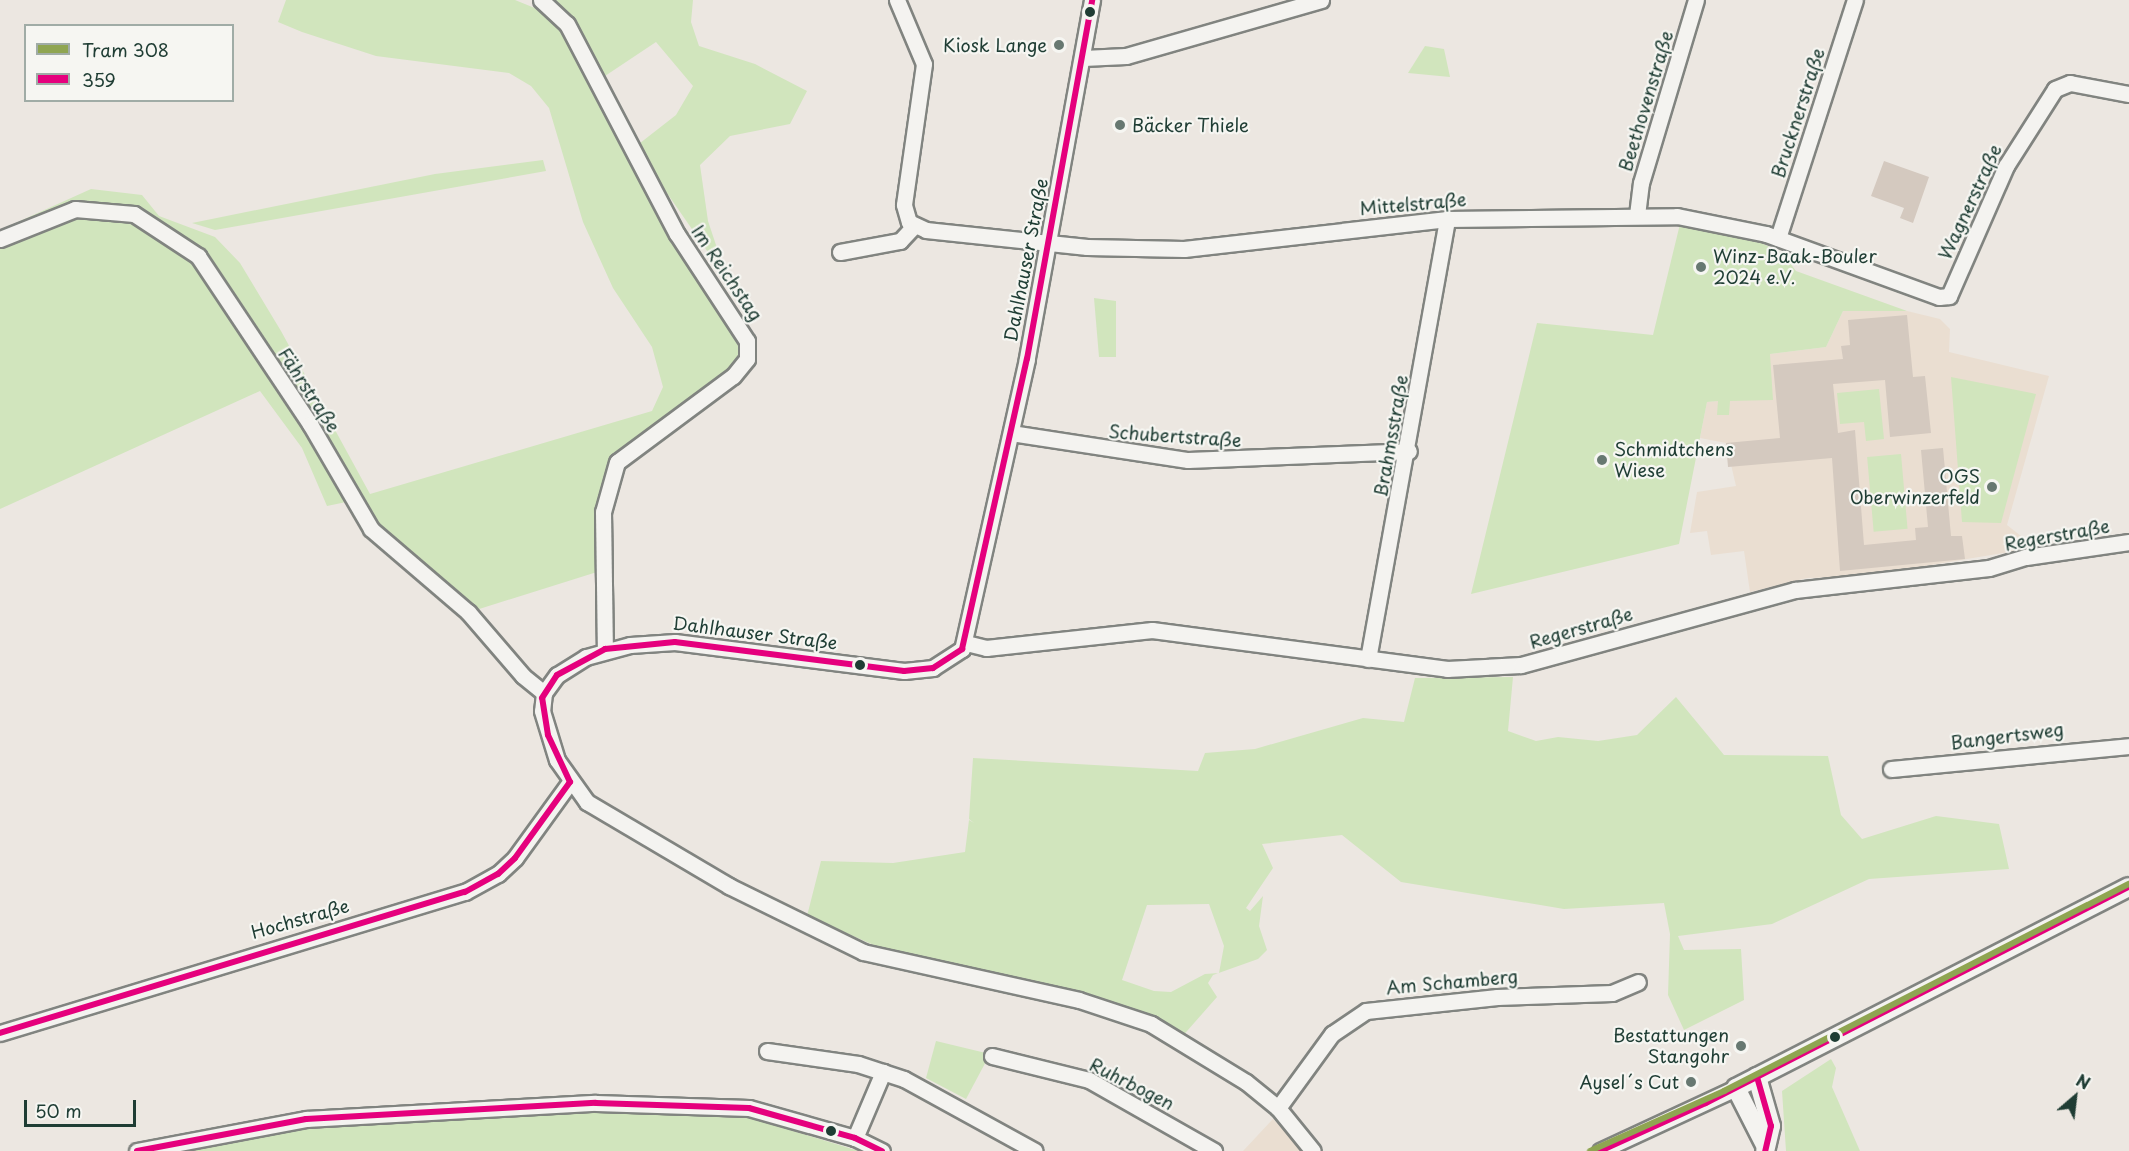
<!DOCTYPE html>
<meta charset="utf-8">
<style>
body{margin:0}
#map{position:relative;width:2129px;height:1151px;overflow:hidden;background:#ece7e1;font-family:"Playpen Sans",sans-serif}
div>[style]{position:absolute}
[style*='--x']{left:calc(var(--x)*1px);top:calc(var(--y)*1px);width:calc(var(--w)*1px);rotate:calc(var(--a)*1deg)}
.built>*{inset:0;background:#eaded1}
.green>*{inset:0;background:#d1e5bd;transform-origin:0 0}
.building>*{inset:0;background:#d4c9bf}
.roads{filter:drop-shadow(2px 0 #818480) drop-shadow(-2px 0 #818480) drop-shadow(0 2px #818480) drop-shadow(0 -2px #818480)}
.minor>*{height:15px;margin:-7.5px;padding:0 7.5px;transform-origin:7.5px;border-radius:7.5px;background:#f4f3f0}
.tertiary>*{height:18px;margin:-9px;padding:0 9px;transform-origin:9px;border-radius:9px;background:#f4f3f0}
.bus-1>*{height:6px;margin:-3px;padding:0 3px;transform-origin:3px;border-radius:3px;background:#e5007d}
.tram-1>*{height:6px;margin:-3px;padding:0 3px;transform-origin:3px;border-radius:3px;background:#8fa551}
.dots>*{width:16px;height:16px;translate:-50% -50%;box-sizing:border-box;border:3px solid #f6f6f2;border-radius:50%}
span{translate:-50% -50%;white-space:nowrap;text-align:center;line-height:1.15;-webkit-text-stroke:4.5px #f6f6f2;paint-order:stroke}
.poi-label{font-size:18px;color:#1f3d34}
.right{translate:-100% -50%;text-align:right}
.left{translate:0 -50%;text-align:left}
.street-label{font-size:18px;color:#1f3d34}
.legend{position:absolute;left:24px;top:24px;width:210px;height:78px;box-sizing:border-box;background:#f6f6f2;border:2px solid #a0aca6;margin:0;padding:8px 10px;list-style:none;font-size:18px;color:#1f3d34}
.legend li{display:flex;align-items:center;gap:12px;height:30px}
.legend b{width:30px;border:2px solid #a0aca6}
.north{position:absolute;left:2045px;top:1067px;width:60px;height:60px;-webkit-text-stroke:4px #f6f6f2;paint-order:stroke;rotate:28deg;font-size:16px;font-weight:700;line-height:24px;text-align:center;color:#1f3d34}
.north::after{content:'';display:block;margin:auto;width:21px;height:27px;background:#1f3d34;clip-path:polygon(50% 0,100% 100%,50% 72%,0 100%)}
.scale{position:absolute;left:24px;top:1100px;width:112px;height:27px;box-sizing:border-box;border:3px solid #1f3d34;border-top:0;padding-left:8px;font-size:18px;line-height:21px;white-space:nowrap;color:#1f3d34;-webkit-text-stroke:4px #f6f6f2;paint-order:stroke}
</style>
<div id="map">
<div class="built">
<div style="clip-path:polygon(1843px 311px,1907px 311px,1940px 319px,1950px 329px,1949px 352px,2049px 376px,2007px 525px,2021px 536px,2021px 550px,1865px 576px,1807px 578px,1750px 592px,1744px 551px,1711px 555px,1707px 531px,1690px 533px,1697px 492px,1736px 486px,1726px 443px,1700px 438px,1707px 402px,1718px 401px,1770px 354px,1826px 347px)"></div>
<div style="clip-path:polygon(1273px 1119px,1303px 1151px,1243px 1151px)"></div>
</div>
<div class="green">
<div style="clip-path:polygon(286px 0,515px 0,552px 15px,754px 360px,621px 448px,600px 490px,597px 572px,476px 610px,362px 513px,198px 254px,140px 213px,74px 207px,0 235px,0 230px,91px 189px,142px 195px,159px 216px,215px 237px,240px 263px,281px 331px,370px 494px,652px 411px,663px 387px,652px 347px,613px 288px,583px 222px,549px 108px,531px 86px,509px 73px,376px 56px,302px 32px,278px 22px)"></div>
<div style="clip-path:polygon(546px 0,693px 0,691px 22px,699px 46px,755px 64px,807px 91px,790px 124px,730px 136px,700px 165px,708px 221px,728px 281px,635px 147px,676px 115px,693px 86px,656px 42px,605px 76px,562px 7px)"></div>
<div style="clip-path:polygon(1425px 46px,1444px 49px,1450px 77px,1408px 73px)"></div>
<div style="clip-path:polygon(543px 160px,546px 171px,215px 230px,192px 223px,435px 174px)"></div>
<div style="clip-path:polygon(75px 211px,138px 216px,197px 259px,351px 501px,327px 506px,302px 448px,260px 391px,0 509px,0 243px)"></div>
<div style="clip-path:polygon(1680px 224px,1746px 235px,1783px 254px,1796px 271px,1907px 311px,1843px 311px,1826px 347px,1770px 354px,1773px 400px,1730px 401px,1729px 415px,1717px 415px,1718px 401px,1707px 402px,1679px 544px,1471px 594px,1537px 323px,1653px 335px)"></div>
<div style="clip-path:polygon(1094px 298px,1116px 301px,1116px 357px,1099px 357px)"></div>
<div style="clip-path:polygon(1951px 377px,2036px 394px,2001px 523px,1962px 522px)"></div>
<div style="clip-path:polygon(1879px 389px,1884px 439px,1866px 441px,1864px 422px,1840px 424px,1837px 393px)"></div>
<div style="left:1901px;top:454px;width:75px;height:34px;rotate:85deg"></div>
<div style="clip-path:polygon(evenodd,1513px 677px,1508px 731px,1536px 741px,1558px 737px,1598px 741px,1637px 735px,1676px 697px,1724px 755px,1828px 756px,1841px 815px,1862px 839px,1936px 816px,1999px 824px,2009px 869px,1869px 879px,1772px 924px,1678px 936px,1684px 950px,1741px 949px,1744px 1000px,1684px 1030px,1668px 995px,1670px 934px,1664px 903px,1564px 909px,1401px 882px,1342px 835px,1262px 844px,1273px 868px,1246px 908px,1250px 911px,1263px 896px,1259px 926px,1267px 950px,1258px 959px,1213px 975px,1208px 983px,1217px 997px,1180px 1039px,876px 946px,807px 916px,821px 861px,893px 863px,965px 852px,969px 820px,974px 823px,969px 819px,973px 758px,1198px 771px,1205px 753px,1255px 749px,1363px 718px,1404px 722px,1415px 678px,1513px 677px,1209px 904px,1224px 946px,1219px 973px,1205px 974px,1171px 992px,1154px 991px,1122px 980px,1147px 905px,1209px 904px)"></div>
<div style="clip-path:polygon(936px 1041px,990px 1054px,966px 1099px,926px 1078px)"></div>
<div style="clip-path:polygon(1831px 1059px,1836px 1068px,1832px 1087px,1860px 1151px,1786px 1151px,1782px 1091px)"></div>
<div style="clip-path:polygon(606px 1110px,724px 1110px,859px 1151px,151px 1151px,284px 1128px)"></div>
</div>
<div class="building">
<div style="clip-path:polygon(1884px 161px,1929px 177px,1913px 223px,1900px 218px,1904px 208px,1871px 196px)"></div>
<div style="clip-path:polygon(1907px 315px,1913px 377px,1925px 376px,1931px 433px,1890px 437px,1885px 380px,1833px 384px,1838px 433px,1855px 430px,1864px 545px,1916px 540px,1915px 528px,1928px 527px,1921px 450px,1943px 448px,1951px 536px,1962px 536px,1965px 559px,1840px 571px,1832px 458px,1728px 467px,1726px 443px,1780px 438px,1773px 365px,1843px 359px,1841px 346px,1850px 345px,1848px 320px)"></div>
</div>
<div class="roads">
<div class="minor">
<div style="--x:541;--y:0;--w:35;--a:43"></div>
<div style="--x:567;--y:24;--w:237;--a:62.4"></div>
<div style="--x:677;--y:234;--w:128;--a:56.8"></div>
<div style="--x:747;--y:341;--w:18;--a:90"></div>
<div style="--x:747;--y:359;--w:22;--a:129"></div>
<div style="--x:733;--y:376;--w:144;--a:143.4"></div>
<div style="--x:617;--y:462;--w:52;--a:105.6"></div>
<div style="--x:603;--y:512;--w:137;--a:89.2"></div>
<div style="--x:897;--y:0;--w:69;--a:67.1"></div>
<div style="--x:924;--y:64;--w:142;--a:98.1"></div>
<div style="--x:904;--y:205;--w:18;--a:74"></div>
<div style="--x:909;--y:222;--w:19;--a:25"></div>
<div style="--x:926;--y:230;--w:162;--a:6"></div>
<div style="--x:1087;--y:247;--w:97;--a:1.2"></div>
<div style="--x:1184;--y:249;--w:265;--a:-6.5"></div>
<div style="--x:1447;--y:219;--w:230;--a:-0.7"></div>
<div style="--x:1677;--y:216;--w:91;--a:11.4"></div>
<div style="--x:1766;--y:234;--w:184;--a:20"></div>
<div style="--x:1939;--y:297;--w:10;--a:-6"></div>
<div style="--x:1949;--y:296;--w:142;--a:-66.3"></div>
<div style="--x:2006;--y:166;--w:91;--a:-57.5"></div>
<div style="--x:2055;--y:89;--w:16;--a:-22"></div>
<div style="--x:2070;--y:83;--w:60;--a:10.6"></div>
<div style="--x:1092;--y:0;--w:365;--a:100.3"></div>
<div style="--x:1027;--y:359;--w:297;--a:102.6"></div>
<div style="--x:962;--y:649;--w:35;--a:147"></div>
<div style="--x:933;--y:668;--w:29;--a:174"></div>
<div style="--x:904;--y:671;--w:231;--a:-172.8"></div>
<div style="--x:675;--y:642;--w:45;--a:176.2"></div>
<div style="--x:630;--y:645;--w:46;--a:164.7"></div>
<div style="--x:586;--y:657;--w:34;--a:148"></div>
<div style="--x:557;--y:675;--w:22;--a:126"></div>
<div style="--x:544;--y:693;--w:18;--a:96"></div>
<div style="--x:542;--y:711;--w:51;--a:73"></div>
<div style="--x:557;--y:760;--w:52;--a:54.5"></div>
<div style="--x:587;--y:802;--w:165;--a:30.6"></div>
<div style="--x:729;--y:886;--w:149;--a:26.2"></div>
<div style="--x:863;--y:952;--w:221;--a:12.5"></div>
<div style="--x:1079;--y:1000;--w:76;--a:18.4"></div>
<div style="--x:1151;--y:1024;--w:111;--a:31.4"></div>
<div style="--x:1246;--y:1082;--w:41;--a:39.1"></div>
<div style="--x:1278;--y:1108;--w:55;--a:50.9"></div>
<div style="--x:1083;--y:58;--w:43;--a:-2.7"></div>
<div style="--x:1126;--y:56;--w:203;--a:-16"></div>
<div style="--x:1637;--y:215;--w:32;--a:-83"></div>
<div style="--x:1641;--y:183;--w:191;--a:-73.3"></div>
<div style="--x:1778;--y:238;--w:250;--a:-72.1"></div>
<div style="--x:0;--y:239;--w:81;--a:-21.8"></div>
<div style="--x:75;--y:209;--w:59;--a:4.8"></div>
<div style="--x:134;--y:214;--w:77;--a:33.3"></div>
<div style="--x:198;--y:256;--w:202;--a:56.3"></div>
<div style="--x:310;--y:424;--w:121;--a:59.8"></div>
<div style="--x:371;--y:529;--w:128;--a:40.6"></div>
<div style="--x:468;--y:612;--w:84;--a:49.3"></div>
<div style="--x:523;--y:676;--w:27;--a:39"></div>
<div style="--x:840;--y:252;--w:61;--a:-10.4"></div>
<div style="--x:900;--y:241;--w:21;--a:-47"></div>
<div style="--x:1011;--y:433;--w:179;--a:8.7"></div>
<div style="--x:1188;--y:460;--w:221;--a:-2.3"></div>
<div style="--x:966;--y:643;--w:21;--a:14"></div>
<div style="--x:986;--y:648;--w:167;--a:-6.2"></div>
<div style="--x:1152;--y:630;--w:298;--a:7.5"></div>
<div style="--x:1447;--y:669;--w:74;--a:-3.1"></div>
<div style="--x:1521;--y:665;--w:284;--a:-15.3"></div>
<div style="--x:1795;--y:590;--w:195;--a:-6.5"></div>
<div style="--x:1989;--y:568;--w:39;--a:-17"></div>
<div style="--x:2026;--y:557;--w:104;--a:-8.3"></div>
<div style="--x:1368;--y:659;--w:447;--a:-79.8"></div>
<div style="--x:1891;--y:769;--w:239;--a:-5.5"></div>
<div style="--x:0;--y:1033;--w:486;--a:-16.9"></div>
<div style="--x:465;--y:892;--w:38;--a:-29"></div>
<div style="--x:498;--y:874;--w:23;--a:-43"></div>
<div style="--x:515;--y:858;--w:94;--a:-54.1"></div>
<div style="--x:767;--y:1051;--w:92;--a:8.1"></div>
<div style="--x:858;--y:1064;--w:48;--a:18.1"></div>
<div style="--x:904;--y:1079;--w:149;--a:28.8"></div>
<div style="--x:992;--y:1056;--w:100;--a:13.9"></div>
<div style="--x:1089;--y:1080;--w:144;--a:29.6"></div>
<div style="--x:1278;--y:1108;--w:92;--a:-53.9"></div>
<div style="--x:1332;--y:1034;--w:41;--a:-34.1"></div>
<div style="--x:1366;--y:1011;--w:132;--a:-6.1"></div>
<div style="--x:1497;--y:997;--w:115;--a:-2"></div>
<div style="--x:1612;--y:993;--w:28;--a:-23"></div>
<div style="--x:855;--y:1138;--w:72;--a:-67"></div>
<div style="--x:137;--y:1151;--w:172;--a:-10.7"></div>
<div style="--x:306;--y:1119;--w:290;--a:-3.2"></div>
<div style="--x:596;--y:1103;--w:153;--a:1.9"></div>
<div style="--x:749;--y:1108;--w:110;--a:15.8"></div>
<div style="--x:855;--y:1138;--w:30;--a:26"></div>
<div style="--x:1600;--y:1151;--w:150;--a:-24.9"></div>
</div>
<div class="tertiary">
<div style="--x:1757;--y:1077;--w:51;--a:74.1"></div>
<div style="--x:1771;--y:1126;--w:26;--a:103"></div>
<div style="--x:1765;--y:1145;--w:64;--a:-117"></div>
<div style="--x:1736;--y:1088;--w:441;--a:-27.1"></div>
</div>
</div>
<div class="bus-1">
<div style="--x:570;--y:782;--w:52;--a:-115.1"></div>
<div style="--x:548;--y:735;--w:37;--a:-99"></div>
<div style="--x:542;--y:698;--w:27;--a:-57"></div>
<div style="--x:557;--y:675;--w:55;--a:-28.4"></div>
<div style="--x:605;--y:649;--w:70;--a:-5.7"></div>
<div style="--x:675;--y:642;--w:231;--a:7.2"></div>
<div style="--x:904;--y:671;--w:29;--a:-6"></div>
<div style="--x:933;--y:668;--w:35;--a:-33"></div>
<div style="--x:962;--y:649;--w:297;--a:-77.4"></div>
<div style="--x:1027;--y:359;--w:365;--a:-79.7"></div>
<div style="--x:0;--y:1033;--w:486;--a:-16.9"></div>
<div style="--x:465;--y:892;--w:38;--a:-29"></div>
<div style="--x:498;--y:874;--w:23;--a:-43"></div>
<div style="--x:515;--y:858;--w:94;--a:-54.1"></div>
<div style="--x:1757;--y:1077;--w:51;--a:74.1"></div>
<div style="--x:1771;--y:1126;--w:26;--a:103"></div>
<div style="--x:137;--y:1151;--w:172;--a:-10.7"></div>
<div style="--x:306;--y:1119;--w:290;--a:-3.2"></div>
<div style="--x:596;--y:1103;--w:153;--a:1.9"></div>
<div style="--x:749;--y:1108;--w:110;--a:15.8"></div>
<div style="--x:855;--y:1138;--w:30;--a:26"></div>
<div style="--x:1600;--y:1151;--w:116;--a:-24.4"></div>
<div style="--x:1706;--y:1103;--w:475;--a:-27.1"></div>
</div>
<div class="tram-1">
<div style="--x:1590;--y:1151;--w:147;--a:-24.1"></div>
<div style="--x:1724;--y:1091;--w:455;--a:-27.1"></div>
</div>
<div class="dots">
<div style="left:1090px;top:12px;background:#1f3d34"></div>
<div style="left:1059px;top:45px;background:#677871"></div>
<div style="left:1120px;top:125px;background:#677871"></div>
<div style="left:1701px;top:267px;background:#677871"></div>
<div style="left:1602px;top:460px;background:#677871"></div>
<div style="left:1992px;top:487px;background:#677871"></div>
<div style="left:860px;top:665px;background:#1f3d34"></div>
<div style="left:1835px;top:1037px;background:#1f3d34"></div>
<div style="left:1741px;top:1046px;background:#677871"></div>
<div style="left:1691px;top:1082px;background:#677871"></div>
<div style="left:831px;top:1131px;background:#1f3d34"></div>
</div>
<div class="poi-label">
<span class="right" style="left:1047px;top:45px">Kiosk Lange</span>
<span class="left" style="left:1132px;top:125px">Bäcker Thiele</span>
<span class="left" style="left:1713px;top:267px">Winz-Baak-Bouler<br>2024 e.V.</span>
<span class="left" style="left:1614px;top:460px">Schmidtchens<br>Wiese</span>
<span class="right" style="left:1980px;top:487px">OGS<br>Oberwinzerfeld</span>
<span class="right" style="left:1729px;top:1046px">Bestattungen<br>Stangohr</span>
<span class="right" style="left:1679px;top:1082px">Aysel´s Cut</span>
</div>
<div class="street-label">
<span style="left:1646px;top:101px;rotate:-73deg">Beethovenstraße</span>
<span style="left:1798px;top:113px;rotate:-72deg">Brucknerstraße</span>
<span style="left:1970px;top:202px;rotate:-65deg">Wagnerstraße</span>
<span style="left:1413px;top:204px;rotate:-5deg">Mittelstraße</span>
<span style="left:1026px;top:260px;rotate:-79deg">Dahlhauser Straße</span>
<span style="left:727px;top:273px;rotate:56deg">Im Reichstag</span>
<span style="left:309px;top:390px;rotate:57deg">Fährstraße</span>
<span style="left:1175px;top:436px;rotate:4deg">Schubertstraße</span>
<span style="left:1391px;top:436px;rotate:-80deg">Brahmsstraße</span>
<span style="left:2057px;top:535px;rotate:-10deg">Regerstraße</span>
<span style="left:1581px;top:628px;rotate:-16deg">Regerstraße</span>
<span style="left:755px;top:633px;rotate:7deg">Dahlhauser Straße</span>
<span style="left:2007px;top:736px;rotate:-7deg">Bangertsweg</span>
<span style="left:300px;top:919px;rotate:-16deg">Hochstraße</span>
<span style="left:1452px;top:982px;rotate:-5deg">Am Schamberg</span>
<span style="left:1132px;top:1084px;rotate:27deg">Ruhrbogen</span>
</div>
<ul class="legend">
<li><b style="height:8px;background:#8fa551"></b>Tram 308</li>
<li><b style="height:8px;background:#e5007d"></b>359</li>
</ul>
<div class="north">N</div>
<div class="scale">50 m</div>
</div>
